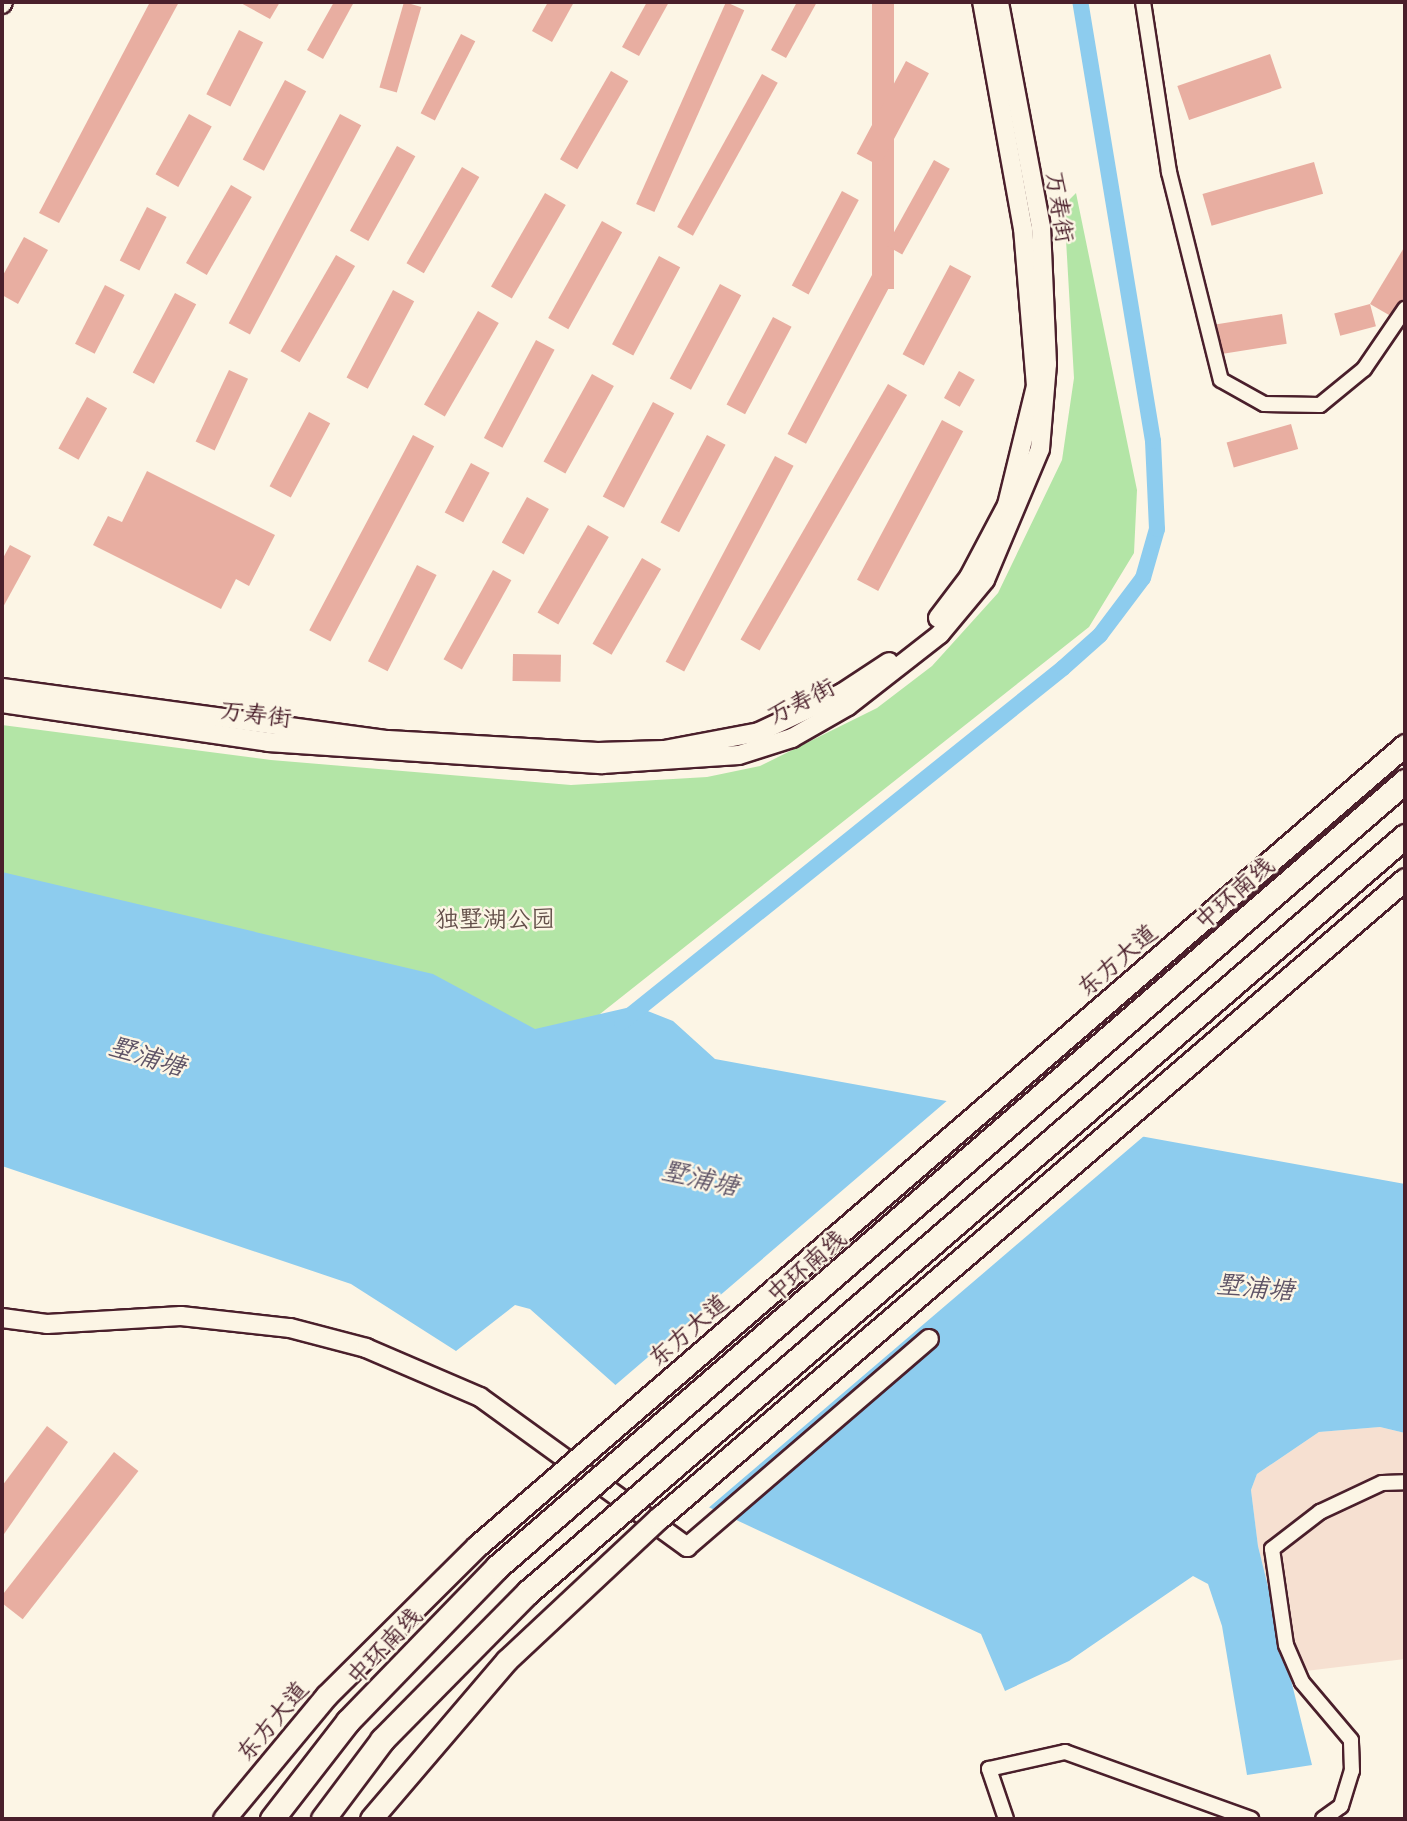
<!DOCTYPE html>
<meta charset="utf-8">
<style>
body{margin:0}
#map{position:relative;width:1407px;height:1821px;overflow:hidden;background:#fcf5e5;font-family:Itim,"LXGW WenKai TC",sans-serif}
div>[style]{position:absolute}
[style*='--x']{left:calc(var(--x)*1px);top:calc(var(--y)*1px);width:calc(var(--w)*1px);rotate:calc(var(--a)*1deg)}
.built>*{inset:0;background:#f6e0d1}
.green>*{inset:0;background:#b3e5a6}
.water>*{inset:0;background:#8dccee}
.pier>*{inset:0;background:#fcf5e5}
.canal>*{height:16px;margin:-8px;padding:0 8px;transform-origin:8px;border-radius:8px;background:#8dccee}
.building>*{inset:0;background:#e8aea1;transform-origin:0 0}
.roads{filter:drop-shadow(2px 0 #4a1f2b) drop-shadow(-2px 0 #4a1f2b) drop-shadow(0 2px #4a1f2b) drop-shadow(0 -2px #4a1f2b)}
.minor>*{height:14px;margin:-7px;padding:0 7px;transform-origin:7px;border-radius:7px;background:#fcf5e5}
.tertiary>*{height:18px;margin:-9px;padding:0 9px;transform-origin:9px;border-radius:9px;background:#fcf5e5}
.bridges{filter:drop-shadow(2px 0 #4a1f2b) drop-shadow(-2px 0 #4a1f2b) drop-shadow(0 2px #4a1f2b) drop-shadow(0 -2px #4a1f2b)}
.primary-bridge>*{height:21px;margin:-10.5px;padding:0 10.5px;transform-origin:10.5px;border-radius:10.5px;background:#fcf5e5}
.trunk-bridge>*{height:23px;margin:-11.5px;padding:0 11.5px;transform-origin:11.5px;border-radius:11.5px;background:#fcf5e5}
span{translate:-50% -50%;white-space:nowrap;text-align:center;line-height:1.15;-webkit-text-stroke:5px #fcf5e5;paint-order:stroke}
.street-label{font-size:24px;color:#4a1f2b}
.park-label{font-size:24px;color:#64504a}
.water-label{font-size:26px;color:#5e5366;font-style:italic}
.frame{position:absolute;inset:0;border:4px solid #4a1f2b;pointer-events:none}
</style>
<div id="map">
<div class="built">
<div style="clip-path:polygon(1380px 1427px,1405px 1433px,1405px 1659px,1289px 1673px,1258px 1546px,1251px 1490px,1257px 1474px,1319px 1432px)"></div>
</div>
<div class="green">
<div style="clip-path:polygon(1076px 193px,1137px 490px,1134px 553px,1089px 627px,600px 1014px,568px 1053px,2px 919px,2px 725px,271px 760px,571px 785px,707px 777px,760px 766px,877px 708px,932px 666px,998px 593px,1062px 460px,1074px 378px,1064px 205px)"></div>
</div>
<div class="water">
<div style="clip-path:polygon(2px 872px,433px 974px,535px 1029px,635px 1006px,673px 1021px,715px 1059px,1405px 1184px,1405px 1433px,1380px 1427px,1319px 1432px,1257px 1474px,1251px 1490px,1258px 1546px,1312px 1765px,1247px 1775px,1222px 1626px,1208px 1584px,1193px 1576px,1069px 1661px,1005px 1691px,981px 1634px,674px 1491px,747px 1435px,702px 1381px,639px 1406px,530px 1309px,515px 1305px,456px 1351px,351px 1284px,2px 1166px)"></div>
</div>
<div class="pier">
<div style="clip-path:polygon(949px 1099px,1144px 1136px,706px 1510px,672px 1494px,671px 1488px,742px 1435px,701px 1385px,639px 1409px,612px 1388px)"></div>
</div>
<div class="canal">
<div style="--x:622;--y:1022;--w:566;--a:-38.75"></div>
<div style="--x:1063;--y:668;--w:50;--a:-41.7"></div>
<div style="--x:1100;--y:635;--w:71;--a:-53"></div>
<div style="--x:1143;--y:578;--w:51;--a:-74.1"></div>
<div style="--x:1157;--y:529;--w:88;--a:-92.6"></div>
<div style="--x:1153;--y:441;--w:445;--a:-99.4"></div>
</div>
<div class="building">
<div style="clip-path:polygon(150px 2px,179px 2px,59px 223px,39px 213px)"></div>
<div style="clip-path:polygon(239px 2px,280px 2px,270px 19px)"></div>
<div style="clip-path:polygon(334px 2px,354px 2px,323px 59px,307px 50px)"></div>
<div style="left:404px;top:2px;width:18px;height:89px;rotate:16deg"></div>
<div style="clip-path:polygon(548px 2px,574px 2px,552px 42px,532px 31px)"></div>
<div style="clip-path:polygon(647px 2px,669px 2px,639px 56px,622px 47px)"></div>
<div style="left:726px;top:2px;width:20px;height:221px;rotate:24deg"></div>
<div style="clip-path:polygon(797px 2px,817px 2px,786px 58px,771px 50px)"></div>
<div style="left:872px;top:2px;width:22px;height:287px"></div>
<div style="left:239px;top:30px;width:27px;height:72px;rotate:27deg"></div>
<div style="left:461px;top:34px;width:16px;height:89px;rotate:27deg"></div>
<div style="left:1270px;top:54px;width:36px;height:98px;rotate:71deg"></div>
<div style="left:906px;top:61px;width:26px;height:105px;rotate:28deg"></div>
<div style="left:611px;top:71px;width:20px;height:102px;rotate:30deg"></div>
<div style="left:762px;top:74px;width:18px;height:175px;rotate:29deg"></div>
<div style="left:285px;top:80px;width:24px;height:90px;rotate:28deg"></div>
<div style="left:189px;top:114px;width:26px;height:69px;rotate:29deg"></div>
<div style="left:340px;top:114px;width:24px;height:237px;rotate:28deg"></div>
<div style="left:397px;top:146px;width:21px;height:97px;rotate:29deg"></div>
<div style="left:934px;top:160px;width:18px;height:98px;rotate:29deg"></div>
<div style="left:1314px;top:162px;width:33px;height:116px;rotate:74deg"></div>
<div style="left:462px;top:167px;width:20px;height:111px;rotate:30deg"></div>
<div style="left:231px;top:185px;width:24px;height:90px;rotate:30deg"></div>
<div style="left:842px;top:191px;width:19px;height:107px;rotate:28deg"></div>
<div style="left:545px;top:193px;width:24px;height:108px;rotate:30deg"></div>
<div style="left:147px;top:207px;width:22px;height:60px;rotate:27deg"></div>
<div style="left:602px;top:221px;width:23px;height:111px;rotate:29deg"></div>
<div style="clip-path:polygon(24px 237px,48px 250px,18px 304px,2px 295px,2px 277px)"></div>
<div style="clip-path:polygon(1405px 246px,1405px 297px,1389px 315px,1370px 304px)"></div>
<div style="left:336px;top:255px;width:22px;height:111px;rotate:30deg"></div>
<div style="left:659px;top:256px;width:24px;height:100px;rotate:28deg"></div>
<div style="left:950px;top:265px;width:24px;height:101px;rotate:28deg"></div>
<div style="left:872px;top:275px;width:21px;height:180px;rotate:28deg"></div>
<div style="left:720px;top:284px;width:24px;height:107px;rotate:28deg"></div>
<div style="left:105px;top:285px;width:22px;height:66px;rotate:27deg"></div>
<div style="left:393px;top:290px;width:24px;height:99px;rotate:28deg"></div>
<div style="left:175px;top:293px;width:24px;height:90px;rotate:28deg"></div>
<div style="left:1370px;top:304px;width:23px;height:37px;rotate:75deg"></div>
<div style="left:478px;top:311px;width:24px;height:108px;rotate:30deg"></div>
<div style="left:1282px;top:314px;width:30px;height:66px;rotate:81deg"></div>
<div style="left:773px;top:317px;width:21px;height:99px;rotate:28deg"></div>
<div style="left:536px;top:340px;width:21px;height:111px;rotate:28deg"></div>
<div style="left:229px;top:370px;width:21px;height:79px;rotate:25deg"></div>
<div style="left:959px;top:371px;width:18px;height:31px;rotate:29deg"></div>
<div style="left:592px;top:374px;width:25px;height:100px;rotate:29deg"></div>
<div style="left:888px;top:384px;width:22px;height:295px;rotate:30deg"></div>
<div style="left:87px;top:397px;width:23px;height:59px;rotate:29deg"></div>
<div style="left:653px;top:402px;width:24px;height:107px;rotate:28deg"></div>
<div style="left:309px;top:412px;width:24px;height:84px;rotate:28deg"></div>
<div style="left:942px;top:420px;width:24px;height:181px;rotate:28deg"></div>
<div style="left:1291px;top:424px;width:26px;height:67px;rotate:74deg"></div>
<div style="left:413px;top:435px;width:24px;height:221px;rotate:28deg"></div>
<div style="left:707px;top:435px;width:21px;height:99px;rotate:28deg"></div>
<div style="left:775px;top:456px;width:21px;height:233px;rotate:28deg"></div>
<div style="left:471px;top:463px;width:21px;height:56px;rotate:28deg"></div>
<div style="clip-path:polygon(147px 471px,275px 535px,249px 586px,236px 579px,221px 609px,93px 545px,108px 516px,122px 522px)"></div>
<div style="left:527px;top:497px;width:25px;height:52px;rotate:29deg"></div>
<div style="left:588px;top:525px;width:24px;height:101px;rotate:30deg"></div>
<div style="clip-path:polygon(10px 545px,31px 556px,2px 609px,2px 560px)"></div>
<div style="left:642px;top:558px;width:22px;height:99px;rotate:30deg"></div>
<div style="left:417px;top:565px;width:22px;height:108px;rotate:27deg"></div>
<div style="left:493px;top:570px;width:21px;height:102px;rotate:29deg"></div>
<div style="left:513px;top:654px;width:48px;height:27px;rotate:1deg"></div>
<div style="clip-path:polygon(47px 1426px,68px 1442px,2px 1537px,2px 1486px)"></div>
<div style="left:114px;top:1452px;width:31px;height:188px;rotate:38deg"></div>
</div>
<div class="roads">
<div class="minor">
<div style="--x:1143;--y:2;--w:172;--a:81.3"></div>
<div style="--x:1169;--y:172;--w:214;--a:76"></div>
<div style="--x:1221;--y:380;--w:49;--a:29.2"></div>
<div style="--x:1264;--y:404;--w:56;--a:1"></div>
<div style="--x:1320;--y:405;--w:57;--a:-39.3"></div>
<div style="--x:1364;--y:369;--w:73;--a:-55.7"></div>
<div style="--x:1006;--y:1819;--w:53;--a:-108.8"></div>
<div style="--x:989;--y:1769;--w:78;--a:-12.6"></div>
<div style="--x:1065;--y:1752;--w:198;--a:19.8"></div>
<div style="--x:1323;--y:1819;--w:22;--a:-36"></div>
<div style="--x:1341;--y:1806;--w:37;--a:-73"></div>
<div style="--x:1352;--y:1771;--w:31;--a:-92"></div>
<div style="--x:1351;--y:1740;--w:76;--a:-130.2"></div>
<div style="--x:1302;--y:1682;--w:40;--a:-113.4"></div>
<div style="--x:1286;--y:1645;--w:97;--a:-98.3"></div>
<div style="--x:1272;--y:1549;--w:61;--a:-37.6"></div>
<div style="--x:1320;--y:1512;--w:68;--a:-25.1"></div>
<div style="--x:1382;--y:1483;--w:23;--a:-2"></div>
</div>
<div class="tertiary">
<div style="--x:2;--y:4;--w:2;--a:-63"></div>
<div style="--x:938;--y:618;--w:51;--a:-52.9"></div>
<div style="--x:969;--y:577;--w:81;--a:-62.2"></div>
<div style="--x:1007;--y:505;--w:122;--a:-76.3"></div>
<div style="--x:1036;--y:386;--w:158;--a:-94.7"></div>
<div style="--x:1023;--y:229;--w:231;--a:-100.2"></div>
<div style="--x:2;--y:688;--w:389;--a:7.7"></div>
<div style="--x:388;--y:740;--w:210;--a:3.3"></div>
<div style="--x:598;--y:752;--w:66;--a:-1.7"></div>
<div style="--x:664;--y:750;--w:97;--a:-10.7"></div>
<div style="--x:759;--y:732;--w:92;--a:-25.2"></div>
<div style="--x:842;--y:693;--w:56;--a:-33.4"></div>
<div style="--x:2;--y:703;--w:269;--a:8.3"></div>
<div style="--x:268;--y:742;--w:335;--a:3.8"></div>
<div style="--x:602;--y:764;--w:137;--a:-3.8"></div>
<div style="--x:739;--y:755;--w:56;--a:-17.8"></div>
<div style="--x:792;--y:738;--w:64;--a:-29.7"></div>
<div style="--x:848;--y:706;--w:117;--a:-38"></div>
<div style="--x:940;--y:634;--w:70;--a:-50.2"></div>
<div style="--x:985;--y:580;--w:142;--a:-67.2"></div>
<div style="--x:1040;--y:449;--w:85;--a:-85.3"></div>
<div style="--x:1047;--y:364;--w:137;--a:-92.5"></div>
<div style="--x:1041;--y:227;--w:229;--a:-100.6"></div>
<div style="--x:2;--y:1318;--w:45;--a:7.6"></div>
<div style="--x:47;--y:1324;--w:134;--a:-3.4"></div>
<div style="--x:181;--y:1316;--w:110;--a:6.3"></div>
<div style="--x:290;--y:1328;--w:79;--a:14.7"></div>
<div style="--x:366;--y:1348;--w:124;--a:23.3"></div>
<div style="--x:480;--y:1397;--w:256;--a:35.9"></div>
<div style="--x:687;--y:1547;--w:319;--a:-40.7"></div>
</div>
</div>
<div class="bridges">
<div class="primary-bridge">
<div style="--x:224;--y:1819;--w:160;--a:-50.3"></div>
<div style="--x:326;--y:1696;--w:213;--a:-44.8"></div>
<div style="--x:477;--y:1546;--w:1226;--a:-40.8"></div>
<div style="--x:371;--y:1819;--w:209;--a:-49.5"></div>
<div style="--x:507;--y:1660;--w:208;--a:-43.1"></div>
<div style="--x:659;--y:1518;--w:982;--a:-40.58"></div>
</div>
<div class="trunk-bridge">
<div style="--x:272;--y:1819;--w:124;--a:-52.2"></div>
<div style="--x:348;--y:1721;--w:214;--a:-45.9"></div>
<div style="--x:497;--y:1567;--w:1201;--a:-40.88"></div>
<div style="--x:323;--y:1819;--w:99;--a:-53.2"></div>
<div style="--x:382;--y:1740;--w:208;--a:-45.4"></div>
<div style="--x:528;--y:1592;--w:1158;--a:-40.76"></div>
</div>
</div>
<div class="street-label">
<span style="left:1060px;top:207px;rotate:81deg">万寿街</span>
<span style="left:801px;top:701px;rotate:-27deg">万寿街</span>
<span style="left:256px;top:714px;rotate:7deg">万寿街</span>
<span style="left:1234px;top:893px;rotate:-41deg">中环南线</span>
<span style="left:1117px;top:960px;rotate:-41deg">东方大道</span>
<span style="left:806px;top:1266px;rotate:-41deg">中环南线</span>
<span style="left:688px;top:1330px;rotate:-41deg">东方大道</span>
<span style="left:384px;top:1646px;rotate:-46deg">中环南线</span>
<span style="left:272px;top:1721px;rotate:-50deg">东方大道</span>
</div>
<div class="park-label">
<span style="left:495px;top:919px">独墅湖公园</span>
</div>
<div class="water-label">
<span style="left:147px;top:1057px;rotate:17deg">墅浦塘</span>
<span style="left:700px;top:1179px;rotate:13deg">墅浦塘</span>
<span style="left:1255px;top:1288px;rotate:5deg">墅浦塘</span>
</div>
<div class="frame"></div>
</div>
